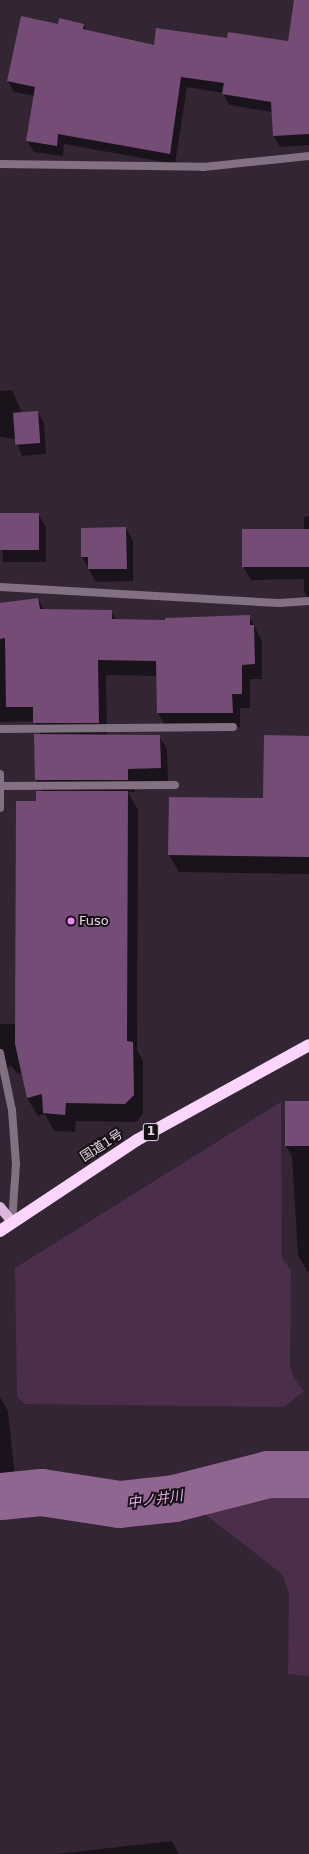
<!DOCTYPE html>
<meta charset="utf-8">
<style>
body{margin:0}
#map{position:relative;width:309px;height:1854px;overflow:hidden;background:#332533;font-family:"DejaVu Sans","Noto Sans JP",sans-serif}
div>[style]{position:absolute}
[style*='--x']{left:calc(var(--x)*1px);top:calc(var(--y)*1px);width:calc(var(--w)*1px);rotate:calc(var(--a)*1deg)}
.green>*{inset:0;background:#4a2e4a}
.shadow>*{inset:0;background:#0007}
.river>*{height:47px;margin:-23.5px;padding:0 23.5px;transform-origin:23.5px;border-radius:23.5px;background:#906691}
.building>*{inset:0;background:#744c75;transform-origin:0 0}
.lane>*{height:8px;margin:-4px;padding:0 4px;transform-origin:4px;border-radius:4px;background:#837083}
.street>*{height:8px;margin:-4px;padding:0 4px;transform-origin:4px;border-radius:4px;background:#837083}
.primary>*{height:10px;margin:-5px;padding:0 5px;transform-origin:5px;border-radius:5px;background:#ddb6dd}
.highway>*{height:12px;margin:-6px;padding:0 6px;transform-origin:6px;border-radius:6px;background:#fbd5fb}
.dots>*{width:11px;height:11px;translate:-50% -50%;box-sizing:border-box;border:2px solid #171117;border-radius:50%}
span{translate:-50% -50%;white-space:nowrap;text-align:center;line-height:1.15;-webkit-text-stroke:4px #171117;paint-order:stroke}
.shield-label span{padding:1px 3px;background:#171117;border:1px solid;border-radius:3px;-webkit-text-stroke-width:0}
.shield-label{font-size:12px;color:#e2d9e2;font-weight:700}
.poi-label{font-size:13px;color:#e2d9e2}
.left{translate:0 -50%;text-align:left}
.street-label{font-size:13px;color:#e2d9e2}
.water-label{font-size:14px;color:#e9aaea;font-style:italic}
</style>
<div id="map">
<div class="green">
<div style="clip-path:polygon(281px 1102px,282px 1258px,291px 1270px,290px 1365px,294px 1379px,304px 1391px,284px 1407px,24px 1404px,17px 1396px,15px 1268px)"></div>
<div style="clip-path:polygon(277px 1482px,309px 1483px,309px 1676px,288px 1674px,289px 1593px,282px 1574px,193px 1505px,249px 1486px)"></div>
</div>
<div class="shadow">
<div style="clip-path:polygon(295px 0,309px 0,309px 145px,280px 147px,274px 136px,272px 112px,229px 105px,223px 93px,187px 87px,175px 164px,64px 144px,63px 156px,34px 152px,27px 141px,35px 96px,14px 92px,8px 81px,59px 26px,84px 25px,87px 31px,154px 46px,228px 39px,289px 42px)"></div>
<div style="clip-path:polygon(12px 390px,22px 413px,38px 412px,44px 423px,46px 454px,22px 456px,15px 439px,0 437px,0 391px)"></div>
<div style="clip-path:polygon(0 514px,38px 514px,46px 527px,46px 562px,3px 562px)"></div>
<div style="clip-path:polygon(309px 516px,309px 600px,304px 591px,304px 579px,251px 580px,244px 568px,304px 531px,304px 517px)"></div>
<div style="clip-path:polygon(126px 528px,133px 541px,133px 581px,96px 582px,82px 557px)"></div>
<div style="clip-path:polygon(38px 599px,44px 610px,111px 611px,117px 620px,166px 621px,249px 616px,262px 641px,262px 679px,250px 679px,250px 708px,240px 708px,240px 727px,167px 728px,158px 713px,158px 676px,106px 675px,107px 736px,159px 736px,167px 749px,168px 781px,135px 782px,135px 792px,128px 792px,138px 810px,137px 1050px,143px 1061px,143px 1114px,136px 1122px,76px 1121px,75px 1132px,54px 1131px,45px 1114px,38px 1116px,27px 1098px,22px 1073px,18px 1074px,10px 1065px,5px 1074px,0 1074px,0 1024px,16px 1024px,37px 802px,43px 792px,36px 780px,35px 735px,41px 735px,34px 721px,0 722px,0 604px)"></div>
<div style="clip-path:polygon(309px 737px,309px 874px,179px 872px,169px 855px,170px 798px,264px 799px)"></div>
<div style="clip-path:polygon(309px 1104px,309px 1271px,307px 1271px,298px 1255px,292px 1156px,286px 1146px)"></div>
<div style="clip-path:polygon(0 1397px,8px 1411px,15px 1478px,0 1480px)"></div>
<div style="clip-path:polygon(172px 1841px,179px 1854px,56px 1854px)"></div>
</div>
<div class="river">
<div style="--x:0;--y:1496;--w:41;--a:-5.6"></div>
<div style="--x:41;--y:1492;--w:79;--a:8.7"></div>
<div style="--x:119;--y:1504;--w:55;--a:-6.2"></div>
<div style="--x:174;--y:1498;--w:97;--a:-14.3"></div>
<div style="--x:268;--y:1474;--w:41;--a:0"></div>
</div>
<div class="building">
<div style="clip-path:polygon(294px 0,309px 0,309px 134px,273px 136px,271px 102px,222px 94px,224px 83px,181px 77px,170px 154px,58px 134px,57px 146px,26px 141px,35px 87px,7px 81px,21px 16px,58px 24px,59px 18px,84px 24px,83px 29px,154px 45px,156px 28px,227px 38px,228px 32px,288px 41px)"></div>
<div style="left:38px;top:411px;width:32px;height:25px;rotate:86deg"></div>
<div style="left:0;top:513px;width:39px;height:37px"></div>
<div style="clip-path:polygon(126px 527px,127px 569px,88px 569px,88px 557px,81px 557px,81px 528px)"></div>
<div style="left:309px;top:529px;width:38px;height:67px;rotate:90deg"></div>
<div style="clip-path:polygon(38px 598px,40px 609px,112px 610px,112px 619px,165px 620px,165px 618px,250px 615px,250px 625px,254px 625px,255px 664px,242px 665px,242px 694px,232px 694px,233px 713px,157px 713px,156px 661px,98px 660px,99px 723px,33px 723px,33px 707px,6px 707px,5px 638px,0 639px,0 603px)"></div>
<div style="clip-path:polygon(34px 734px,160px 735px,161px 768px,128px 769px,128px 780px,35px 780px)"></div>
<div style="clip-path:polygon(264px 735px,309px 736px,309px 857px,168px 855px,169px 797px,263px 798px)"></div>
<div style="clip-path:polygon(36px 791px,128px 791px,127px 1041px,133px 1042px,134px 1095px,125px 1104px,66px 1103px,65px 1115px,43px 1113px,42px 1094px,27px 1098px,15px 1044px,16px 801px,36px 801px)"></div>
<div style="left:309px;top:1101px;width:45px;height:24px;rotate:90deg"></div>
</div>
<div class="lane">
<div style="--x:0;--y:164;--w:203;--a:0.8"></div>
<div style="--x:203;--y:167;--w:107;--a:-5.9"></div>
<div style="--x:0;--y:587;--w:280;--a:3.3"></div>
<div style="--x:280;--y:603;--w:29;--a:-4"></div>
<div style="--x:0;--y:729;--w:233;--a:-0.5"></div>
<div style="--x:1;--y:786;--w:174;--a:-0.3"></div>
</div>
<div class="street">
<div style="--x:0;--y:774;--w:34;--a:90"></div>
<div style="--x:0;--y:1053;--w:58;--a:78.1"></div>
<div style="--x:12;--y:1110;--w:54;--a:85.8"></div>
<div style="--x:16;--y:1164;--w:58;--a:93.9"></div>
</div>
<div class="primary">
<div style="--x:0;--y:1207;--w:19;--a:51"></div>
</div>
<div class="highway">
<div style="--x:0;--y:1231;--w:164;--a:-33.6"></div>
<div style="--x:137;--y:1140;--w:196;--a:-28.9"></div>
</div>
<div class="dots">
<div style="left:71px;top:921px;background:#f18af4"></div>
</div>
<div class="shield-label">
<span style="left:151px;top:1132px">1</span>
</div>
<div class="poi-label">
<span class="left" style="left:79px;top:921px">Fuso</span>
</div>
<div class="street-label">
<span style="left:102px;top:1146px;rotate:-33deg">国道1号</span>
</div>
<div class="water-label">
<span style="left:155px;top:1499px;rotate:-8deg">中ノ井川</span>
</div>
</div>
